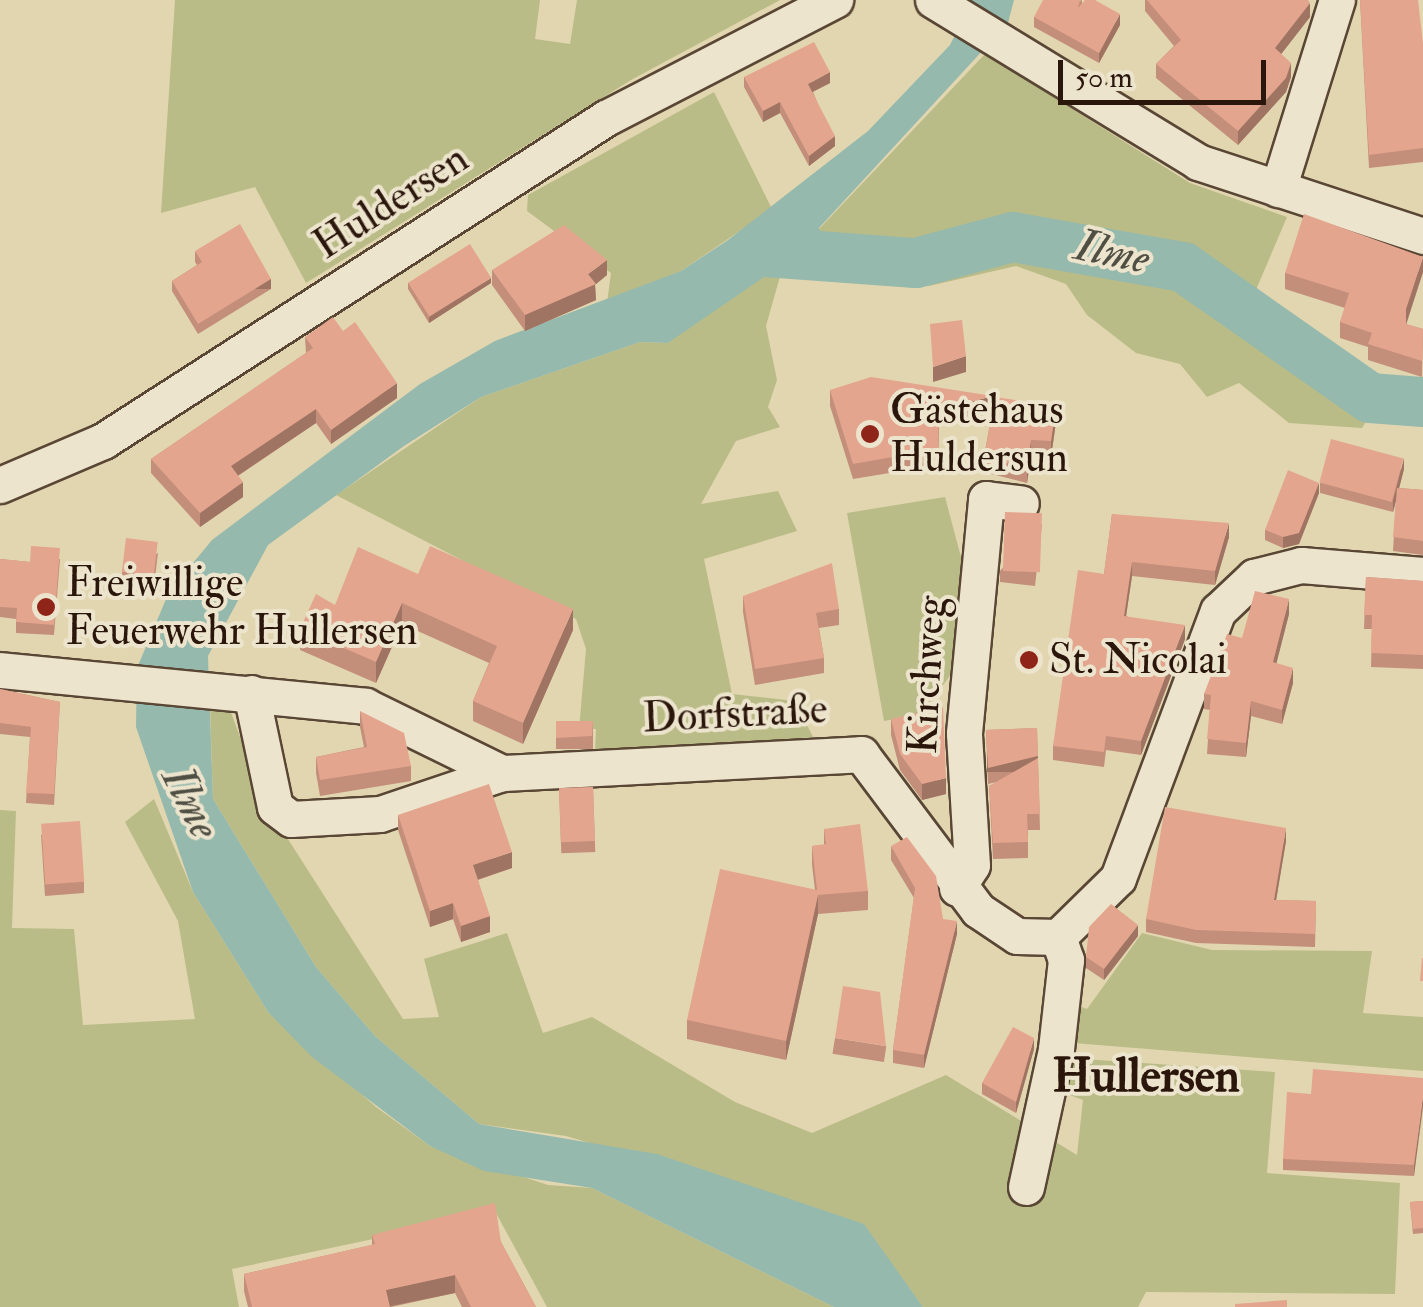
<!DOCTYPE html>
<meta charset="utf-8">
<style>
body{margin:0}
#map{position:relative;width:1423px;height:1307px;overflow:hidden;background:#e2d6b0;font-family:"IM FELL Double Pica",serif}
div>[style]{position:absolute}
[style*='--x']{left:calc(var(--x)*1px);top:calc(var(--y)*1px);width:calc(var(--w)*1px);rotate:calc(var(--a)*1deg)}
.green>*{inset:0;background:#babc87}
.water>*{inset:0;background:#95b9ac}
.river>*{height:50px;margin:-25px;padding:0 25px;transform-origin:25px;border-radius:25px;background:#95b9ac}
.roads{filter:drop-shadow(2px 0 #594635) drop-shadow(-2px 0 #594635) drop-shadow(0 2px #594635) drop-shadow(0 -2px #594635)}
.minor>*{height:35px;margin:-17.5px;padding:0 17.5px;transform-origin:17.5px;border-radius:17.5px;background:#ece4cc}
.wall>*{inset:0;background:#c38e7a;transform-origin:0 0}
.shaded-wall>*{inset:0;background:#9f7463;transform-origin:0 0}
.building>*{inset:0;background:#e3a58e;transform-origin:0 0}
.dots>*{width:28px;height:28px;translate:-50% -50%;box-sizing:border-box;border:5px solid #ece4cc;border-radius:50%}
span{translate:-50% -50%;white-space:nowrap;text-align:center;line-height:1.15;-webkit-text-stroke:8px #ece4cc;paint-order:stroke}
.street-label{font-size:42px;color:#2b160c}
.poi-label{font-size:42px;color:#2b160c}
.left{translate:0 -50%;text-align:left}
.water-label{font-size:45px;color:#504f44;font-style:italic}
.quarter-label{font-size:48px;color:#2b160c;font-weight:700}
.scale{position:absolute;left:1058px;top:60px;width:208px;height:45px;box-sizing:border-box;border:5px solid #2b160c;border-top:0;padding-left:12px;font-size:30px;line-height:35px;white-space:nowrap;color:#2b160c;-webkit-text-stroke:8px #ece4cc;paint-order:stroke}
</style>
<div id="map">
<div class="green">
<div style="clip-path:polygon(175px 0,540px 0,535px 39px,570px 44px,577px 0,780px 0,631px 80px,306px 283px,255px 187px,161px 213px)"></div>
<div style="clip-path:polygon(985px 54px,1190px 183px,1287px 217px,1253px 297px,1373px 377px,1423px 385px,1423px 420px,1376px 406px,1362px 428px,1289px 423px,1239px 383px,1207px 397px,1180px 364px,1136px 353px,1087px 315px,1066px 284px,1016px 266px,929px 286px,781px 273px,766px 326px,777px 380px,768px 407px,780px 427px,736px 441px,701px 504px,778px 491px,797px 531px,704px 559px,732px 694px,795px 701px,813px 737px,595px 754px,596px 729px,579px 729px,586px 649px,576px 619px,336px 495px,481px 397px,640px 342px,668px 343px,819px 229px)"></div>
<div style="clip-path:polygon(714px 92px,772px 209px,681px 271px,607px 303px,611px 273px,527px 211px,528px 195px)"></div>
<div style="clip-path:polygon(945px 497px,970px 591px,957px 666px,922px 714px,884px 721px,847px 513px)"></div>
<div style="clip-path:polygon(210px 704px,229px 707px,263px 800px,403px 1019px,439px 1017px,424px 959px,507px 933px,543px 1033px,592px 1017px,735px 1102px,812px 1133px,946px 1075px,1077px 1155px,1083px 1100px,1064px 1093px,1068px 1058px,1275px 1072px,1267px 1173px,1400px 1183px,1395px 1294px,1146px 1292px,1138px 1307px,923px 1307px,863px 1224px,566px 1136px,479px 1124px,375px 1036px,316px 967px,213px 799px)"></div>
<div style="clip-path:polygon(154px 799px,193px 892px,268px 1012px,376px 1107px,430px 1146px,548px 1185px,592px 1188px,834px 1307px,547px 1307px,496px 1213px,232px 1269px,239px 1307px,0 1307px,0 810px,16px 811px,12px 928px,74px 929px,83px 1025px,195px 1019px,178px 921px,125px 822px)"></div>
<div style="clip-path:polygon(1142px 933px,1212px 950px,1372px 951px,1363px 1013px,1423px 1017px,1423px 1071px,1073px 1043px,1079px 1006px,1087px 1009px)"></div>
</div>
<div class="water">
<div style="clip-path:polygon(972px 0,1014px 0,1008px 23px,819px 228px,822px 237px,668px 343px,640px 342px,481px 397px,404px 446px,268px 545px,208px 656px,213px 799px,316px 967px,375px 1036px,479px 1124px,657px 1154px,864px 1224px,923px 1307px,834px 1307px,592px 1188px,484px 1171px,430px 1146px,312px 1057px,268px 1012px,193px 892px,136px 727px,137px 668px,169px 592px,212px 540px,420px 384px,495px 341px,681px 271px,728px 240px,868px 131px,950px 45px)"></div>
</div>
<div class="river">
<div style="--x:765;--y:252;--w:151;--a:4.2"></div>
<div style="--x:916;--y:263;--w:100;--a:-15"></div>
<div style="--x:1013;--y:237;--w:173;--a:10"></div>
<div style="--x:1183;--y:267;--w:228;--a:35"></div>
<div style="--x:1370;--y:398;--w:53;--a:4.3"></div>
</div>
<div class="roads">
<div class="minor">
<div style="--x:933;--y:0;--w:311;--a:31.4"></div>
<div style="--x:1198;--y:162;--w:237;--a:18.2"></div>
<div style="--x:1278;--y:189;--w:198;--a:-72.7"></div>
<div style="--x:0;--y:485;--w:112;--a:-23.1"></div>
<div style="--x:103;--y:441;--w:598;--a:-32.71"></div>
<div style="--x:606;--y:118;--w:258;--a:-27.3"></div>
<div style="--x:0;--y:670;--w:367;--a:5.6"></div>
<div style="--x:365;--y:706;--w:153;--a:26.1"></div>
<div style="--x:502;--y:773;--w:360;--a:-3"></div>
<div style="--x:861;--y:754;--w:195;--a:53.1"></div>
<div style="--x:978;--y:910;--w:47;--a:33.7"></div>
<div style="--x:1017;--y:936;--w:41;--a:1.4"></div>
<div style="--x:1058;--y:937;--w:84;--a:-44.5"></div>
<div style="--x:1118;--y:878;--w:285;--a:-69.5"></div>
<div style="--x:1218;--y:611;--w:50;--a:-43.4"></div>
<div style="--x:1254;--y:577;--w:49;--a:-14.3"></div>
<div style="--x:1301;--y:565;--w:122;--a:4.7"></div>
<div style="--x:251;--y:693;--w:116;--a:78.1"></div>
<div style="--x:275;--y:807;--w:20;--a:37"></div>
<div style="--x:291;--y:819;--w:89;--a:-3.2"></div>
<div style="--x:380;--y:814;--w:129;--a:-18.6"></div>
<div style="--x:957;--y:888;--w:27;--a:-57"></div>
<div style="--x:972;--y:865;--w:132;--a:-93.5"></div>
<div style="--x:964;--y:733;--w:235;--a:-84.6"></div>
<div style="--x:986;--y:499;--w:35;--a:7"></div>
<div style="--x:1026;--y:1187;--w:141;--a:-77.7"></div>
<div style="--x:1056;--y:1049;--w:90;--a:-83.6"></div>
<div style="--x:1066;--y:960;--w:24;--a:-109"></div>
</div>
</div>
<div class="wall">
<div style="clip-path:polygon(1082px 0,1082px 3px,1120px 25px,1099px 63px,1034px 27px,1034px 17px)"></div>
<div style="clip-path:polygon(1145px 0,1308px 0,1310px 17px,1281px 54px,1291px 77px,1286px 92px,1238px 145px,1156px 78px,1156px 64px,1174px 46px,1145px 11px)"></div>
<div style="clip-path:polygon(1360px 0,1423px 44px,1423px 162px,1369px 168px)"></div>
<div style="clip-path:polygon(744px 77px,830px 83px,813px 92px,835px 146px,809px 166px,780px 113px,763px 122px,744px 87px)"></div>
<div style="clip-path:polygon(195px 251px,271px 289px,198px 334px,172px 291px,172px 281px,197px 265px,195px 262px)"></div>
<div style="clip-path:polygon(492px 270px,607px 275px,595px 284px,596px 300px,525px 331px,492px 285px)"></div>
<div style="clip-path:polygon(1423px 272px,1406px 323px,1406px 324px,1423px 329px,1422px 377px,1368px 360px,1368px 347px,1340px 338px,1340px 322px,1345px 308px,1285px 289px,1285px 273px)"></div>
<div style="clip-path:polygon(408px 283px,491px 283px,429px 323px,408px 289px)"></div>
<div style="clip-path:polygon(343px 331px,397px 398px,331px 444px,316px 423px,238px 476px,243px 497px,200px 527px,151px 473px,151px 459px,306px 353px,305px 337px)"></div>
<div style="clip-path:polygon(830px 390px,993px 405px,1056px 422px,1051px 457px,1031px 455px,1027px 483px,984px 472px,984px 457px,992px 412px,939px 426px,938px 465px,853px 479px,830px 406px)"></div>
<div style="clip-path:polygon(1404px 469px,1399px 488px,1423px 490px,1423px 555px,1393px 551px,1396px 501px,1393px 512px,1320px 493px,1320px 483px)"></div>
<div style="clip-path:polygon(1319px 493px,1299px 544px,1283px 548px,1265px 540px,1265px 530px)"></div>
<div style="clip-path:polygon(1112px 514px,1229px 537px,1215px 585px,1132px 576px,1126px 616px,1185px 639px,1141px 755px,1106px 750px,1104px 767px,1053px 760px,1053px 746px,1104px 574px)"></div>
<div style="clip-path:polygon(1042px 524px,1035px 586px,1000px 582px,1000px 571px)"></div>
<div style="clip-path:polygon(158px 553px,154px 586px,122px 583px,122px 572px)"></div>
<div style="clip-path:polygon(0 559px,30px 562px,60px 559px,54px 635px,16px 633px,16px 619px,0 617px)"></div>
<div style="clip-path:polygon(418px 574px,573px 630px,523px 744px,473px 721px,473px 701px,489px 663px,402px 624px,376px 683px,300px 650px,300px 629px,335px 605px)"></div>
<div style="clip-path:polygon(1366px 577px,1423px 581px,1423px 669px,1371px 667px,1372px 629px,1364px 629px)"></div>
<div style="clip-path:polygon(743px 596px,839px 609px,839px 625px,819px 628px,824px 658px,824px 673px,755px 685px,743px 612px)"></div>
<div style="clip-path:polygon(1289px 614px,1276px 663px,1293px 683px,1282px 724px,1251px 716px,1246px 757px,1207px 754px,1210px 710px,1204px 709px,1204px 694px,1242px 638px)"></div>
<div style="clip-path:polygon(0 689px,60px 702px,54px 805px,26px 803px,30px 737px,0 734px)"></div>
<div style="clip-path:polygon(360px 711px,411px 766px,411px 781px,320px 796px,316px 773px,316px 757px,364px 747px,360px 727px)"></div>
<div style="clip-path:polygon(891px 719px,946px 794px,922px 800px,900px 770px,891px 735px)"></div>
<div style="left:556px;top:721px;width:37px;height:28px"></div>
<div style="clip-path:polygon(1037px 728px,1040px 830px,1028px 830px,1028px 858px,993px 859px,989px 786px,997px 782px,988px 784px,986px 730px)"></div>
<div style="left:593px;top:787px;width:65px;height:34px;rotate:88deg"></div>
<div style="clip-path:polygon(398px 815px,512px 868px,478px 880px,490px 932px,461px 942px,453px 919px,430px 927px,398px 830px)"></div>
<div style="clip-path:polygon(824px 829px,868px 891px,868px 910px,818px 914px,786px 1060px,687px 1039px,687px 1020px,815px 890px,812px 865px,812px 846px,824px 845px)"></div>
<div style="clip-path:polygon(41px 834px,84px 882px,84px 893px,45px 896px)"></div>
<div style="clip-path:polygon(1286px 841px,1276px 900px,1316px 901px,1315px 947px,1196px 943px,1146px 932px,1146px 919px)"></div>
<div style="clip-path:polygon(891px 846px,943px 919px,957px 934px,924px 1068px,893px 1063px,893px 1050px,914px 898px,891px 860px)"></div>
<div style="clip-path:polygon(1138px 936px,1104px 980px,1086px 968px,1086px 957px)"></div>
<div style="left:835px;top:1038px;width:52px;height:16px;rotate:9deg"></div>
<div style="clip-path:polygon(1034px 1049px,1016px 1113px,982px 1094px,982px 1083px)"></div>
<div style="clip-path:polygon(1423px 1078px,1414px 1176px,1283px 1170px,1283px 1159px,1311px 1094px)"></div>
<div style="clip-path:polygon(1423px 1201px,1423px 1233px,1413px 1234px,1410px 1202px)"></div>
<div style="clip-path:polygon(372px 1235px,501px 1242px,536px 1307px,462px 1307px,455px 1293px,391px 1307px,248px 1307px,244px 1291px,244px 1274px,372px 1245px)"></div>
</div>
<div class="shaded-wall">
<div style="clip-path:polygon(1310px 3px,1310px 17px,1275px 62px,1275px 48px)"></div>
<div style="clip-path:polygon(1120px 14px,1120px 25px,1099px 63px,1099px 53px)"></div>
<div style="clip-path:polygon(1291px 63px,1291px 77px,1286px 92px,1238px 145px,1238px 131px)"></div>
<div style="clip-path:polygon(830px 72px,830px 83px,808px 94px,808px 84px)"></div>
<div style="clip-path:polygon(780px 102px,780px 113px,763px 122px,763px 111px)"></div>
<div style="clip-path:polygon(835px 136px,835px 146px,809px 166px,809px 156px)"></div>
<div style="clip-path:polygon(1423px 257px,1423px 272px,1406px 325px,1406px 309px)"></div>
<div style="clip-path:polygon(607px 260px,607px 275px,595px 285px,596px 300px,525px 331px,525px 315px,588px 274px)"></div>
<div style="clip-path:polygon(491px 278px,491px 283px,429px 323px,429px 317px)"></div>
<div style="left:271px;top:279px;width:10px;height:86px;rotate:90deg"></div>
<div style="clip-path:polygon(966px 356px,966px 372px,933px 382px,933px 367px)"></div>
<div style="clip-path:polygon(397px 383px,397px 398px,331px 444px,331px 430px)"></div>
<div style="clip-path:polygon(993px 396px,993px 412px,939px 426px,938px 465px,939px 410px)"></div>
<div style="clip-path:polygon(1056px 406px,1056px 422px,1051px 457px,1051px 441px)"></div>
<div style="clip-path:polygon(316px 409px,316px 423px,231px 480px,231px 466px)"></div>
<div style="clip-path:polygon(1031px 440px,1031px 455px,1027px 483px,1027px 468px)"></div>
<div style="clip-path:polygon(1404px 458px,1404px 469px,1393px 512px,1393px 501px)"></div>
<div style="clip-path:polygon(243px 482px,243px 497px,200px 527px,200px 513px)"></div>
<div style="clip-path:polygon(1319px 483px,1319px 493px,1299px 544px,1283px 548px,1283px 537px)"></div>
<div style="clip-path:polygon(1229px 523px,1229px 537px,1215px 585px,1215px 571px)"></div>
<div style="clip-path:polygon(1132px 562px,1132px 576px,1124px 630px,1124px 616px)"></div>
<div style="clip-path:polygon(1289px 599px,1289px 614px,1273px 677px,1273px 662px)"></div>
<div style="clip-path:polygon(402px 603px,402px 624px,376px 683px,376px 662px)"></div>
<div style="clip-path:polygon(573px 609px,573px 630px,523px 744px,523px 723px)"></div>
<div style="clip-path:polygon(1185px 625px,1185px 639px,1141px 755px,1141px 741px)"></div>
<div style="clip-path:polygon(1293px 668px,1293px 683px,1282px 724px,1282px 710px)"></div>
<div style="clip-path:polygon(1251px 701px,1251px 716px,1246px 757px,1246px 743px)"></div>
<div style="left:1038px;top:756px;width:16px;height:51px;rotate:90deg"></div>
<div style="clip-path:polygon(946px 778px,946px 794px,922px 800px,922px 784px)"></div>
<div style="clip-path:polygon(1286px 828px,1286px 841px,1274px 913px,1274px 900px)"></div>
<div style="clip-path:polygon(512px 852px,512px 868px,473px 881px,473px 865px)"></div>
<div style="clip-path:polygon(818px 895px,818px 914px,786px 1060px,786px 1041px)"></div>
<div style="clip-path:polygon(453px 903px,453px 919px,430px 927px,430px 911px)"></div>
<div style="clip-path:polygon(490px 916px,490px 932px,461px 942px,461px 926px)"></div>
<div style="clip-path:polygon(957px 921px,957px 934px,924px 1068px,924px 1055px)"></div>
<div style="clip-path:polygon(1138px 925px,1138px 936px,1104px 980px,1104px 969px)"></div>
<div style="clip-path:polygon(1034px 1038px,1034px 1049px,1016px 1113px,1016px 1102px)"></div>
<div style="clip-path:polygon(1423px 1096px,1423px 1107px,1414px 1176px,1414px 1165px)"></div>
<div style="clip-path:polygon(455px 1275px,455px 1293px,386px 1307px,386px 1290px)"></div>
</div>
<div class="building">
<div style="clip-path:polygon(1043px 0,1080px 0,1078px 8px,1085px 0,1095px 0,1120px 14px,1099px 53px,1034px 17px)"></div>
<div style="clip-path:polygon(1147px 0,1308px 0,1310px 3px,1275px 48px,1291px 63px,1286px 78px,1238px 131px,1156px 64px,1181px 40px)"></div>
<div style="clip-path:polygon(1360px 0,1418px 0,1423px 44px,1423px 148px,1369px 155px)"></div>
<div style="clip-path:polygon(814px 42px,830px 72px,808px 84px,835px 136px,809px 156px,780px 102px,763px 111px,744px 77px)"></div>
<div style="clip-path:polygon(1304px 214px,1423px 257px,1406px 309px,1406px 324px,1423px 329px,1422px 361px,1368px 344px,1372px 333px,1340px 322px,1349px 293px,1285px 273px)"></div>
<div style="clip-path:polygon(240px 224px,271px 279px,198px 324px,172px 281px,202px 262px,195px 251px)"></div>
<div style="clip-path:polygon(564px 225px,607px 260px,588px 274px,596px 284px,525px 315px,492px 270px)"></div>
<div style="left:470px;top:244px;width:40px;height:73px;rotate:58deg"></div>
<div style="clip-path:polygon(333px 317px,343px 331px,355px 322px,397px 383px,331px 430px,316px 409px,231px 466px,243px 482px,200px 513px,151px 459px,313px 348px,305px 337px)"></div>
<div style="clip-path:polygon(962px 320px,966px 356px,933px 367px,930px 324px)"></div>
<div style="clip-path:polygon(871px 377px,993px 396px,939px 410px,938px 449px,853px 464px,830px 390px)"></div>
<div style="clip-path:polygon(995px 397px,1056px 406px,1051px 441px,1031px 440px,1027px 468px,984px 457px)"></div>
<div style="left:1331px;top:439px;width:75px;height:45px;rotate:15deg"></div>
<div style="clip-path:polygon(1288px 470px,1319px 483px,1299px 533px,1283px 537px,1265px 530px)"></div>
<div style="clip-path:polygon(1397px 488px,1423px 490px,1423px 541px,1393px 537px)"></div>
<div style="left:1005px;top:512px;width:37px;height:59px;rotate:2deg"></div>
<div style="clip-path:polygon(1112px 514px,1229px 523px,1215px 571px,1132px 562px,1124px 616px,1185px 625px,1141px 741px,1106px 736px,1104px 752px,1053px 746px,1078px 570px,1104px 574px)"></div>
<div style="left:126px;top:538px;width:32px;height:34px;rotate:7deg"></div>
<div style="clip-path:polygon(31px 546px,60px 548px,54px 625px,16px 622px,17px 608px,0 607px,0 559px,30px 562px)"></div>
<div style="clip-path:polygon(430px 546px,573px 609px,523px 723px,473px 701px,497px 646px,402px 603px,376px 662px,300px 629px,316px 594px,335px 605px,358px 547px,418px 574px)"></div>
<div style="clip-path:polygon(832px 563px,839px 609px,816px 613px,824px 658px,755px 669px,743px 596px)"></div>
<div style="clip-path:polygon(1366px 577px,1423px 581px,1423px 655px,1371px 653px,1372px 615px,1364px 615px)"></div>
<div style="clip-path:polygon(1255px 591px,1289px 599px,1273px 662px,1293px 668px,1282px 710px,1251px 701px,1246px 743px,1207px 739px,1211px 695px,1204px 694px,1227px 634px,1242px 638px)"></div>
<div style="clip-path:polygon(0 689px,60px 702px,54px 794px,26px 793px,31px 727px,0 723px)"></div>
<div style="clip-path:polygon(943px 707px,946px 778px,922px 784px,900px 754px,891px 719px)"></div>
<div style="clip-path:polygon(360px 711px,404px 733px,411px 766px,320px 780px,316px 757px,367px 747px)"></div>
<div style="clip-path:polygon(556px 721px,593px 721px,592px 736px,556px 738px)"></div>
<div style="clip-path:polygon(1037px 728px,1038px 756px,988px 768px,986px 730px)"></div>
<div style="clip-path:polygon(1038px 758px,1040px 814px,1027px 814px,1028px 842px,993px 843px,989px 786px)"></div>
<div style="clip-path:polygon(489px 784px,512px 852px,473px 865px,490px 916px,461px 926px,453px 903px,430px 911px,398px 815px)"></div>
<div style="left:593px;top:787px;width:54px;height:34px;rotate:88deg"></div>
<div style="clip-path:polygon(1165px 807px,1286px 828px,1274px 900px,1316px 901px,1315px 934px,1196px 930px,1146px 919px)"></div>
<div style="left:80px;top:821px;width:61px;height:39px;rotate:86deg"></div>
<div style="clip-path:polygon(860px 824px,868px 891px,818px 895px,786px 1041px,687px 1020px,720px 869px,817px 890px,812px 846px,826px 844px,824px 829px)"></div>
<div style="clip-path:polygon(907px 837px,936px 876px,943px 919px,957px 921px,924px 1055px,893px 1050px,915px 888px,891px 846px)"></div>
<div style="clip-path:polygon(1111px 904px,1138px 925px,1104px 969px,1086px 957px,1089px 927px)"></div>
<div style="clip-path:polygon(1422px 958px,1423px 958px,1423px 981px,1420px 981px)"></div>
<div style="clip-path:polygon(843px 986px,880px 992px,886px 1046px,835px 1038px)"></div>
<div style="clip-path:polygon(1013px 1027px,1034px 1038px,1016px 1102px,982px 1083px)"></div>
<div style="clip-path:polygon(1313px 1069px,1423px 1078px,1423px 1096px,1414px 1165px,1283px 1159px,1287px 1092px,1311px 1094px)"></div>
<div style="clip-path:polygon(1423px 1201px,1423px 1228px,1413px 1229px,1410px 1202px)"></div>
<div style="clip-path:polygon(495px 1203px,501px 1242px,536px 1307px,471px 1307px,455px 1275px,386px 1290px,390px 1307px,252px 1307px,244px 1274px,375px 1244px,372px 1235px)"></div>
<div style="clip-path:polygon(1287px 1300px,1287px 1307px,1235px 1307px,1235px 1304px)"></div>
</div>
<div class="dots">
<div style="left:870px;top:434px;background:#8f2418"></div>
<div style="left:46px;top:607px;background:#8f2418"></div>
<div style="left:1029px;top:660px;background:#8f2418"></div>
</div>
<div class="street-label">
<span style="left:391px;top:202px;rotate:-33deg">Huldersen</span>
<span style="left:927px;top:675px;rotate:-87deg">Kirchweg</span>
<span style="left:735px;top:714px;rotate:-3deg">Dorfstraße</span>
</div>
<div class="poi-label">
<span class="left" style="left:890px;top:434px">Gästehaus<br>Huldersun</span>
<span class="left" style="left:66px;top:607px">Freiwillige<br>Feuerwehr Hullersen</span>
<span class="left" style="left:1049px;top:660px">St. Nicolai</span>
</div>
<div class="water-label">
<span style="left:1112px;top:253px;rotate:12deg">Ilme</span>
<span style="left:190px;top:803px;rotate:63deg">Ilme</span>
</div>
<div class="quarter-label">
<span style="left:1146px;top:1077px">Hullersen</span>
</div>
<div class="scale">50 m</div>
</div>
